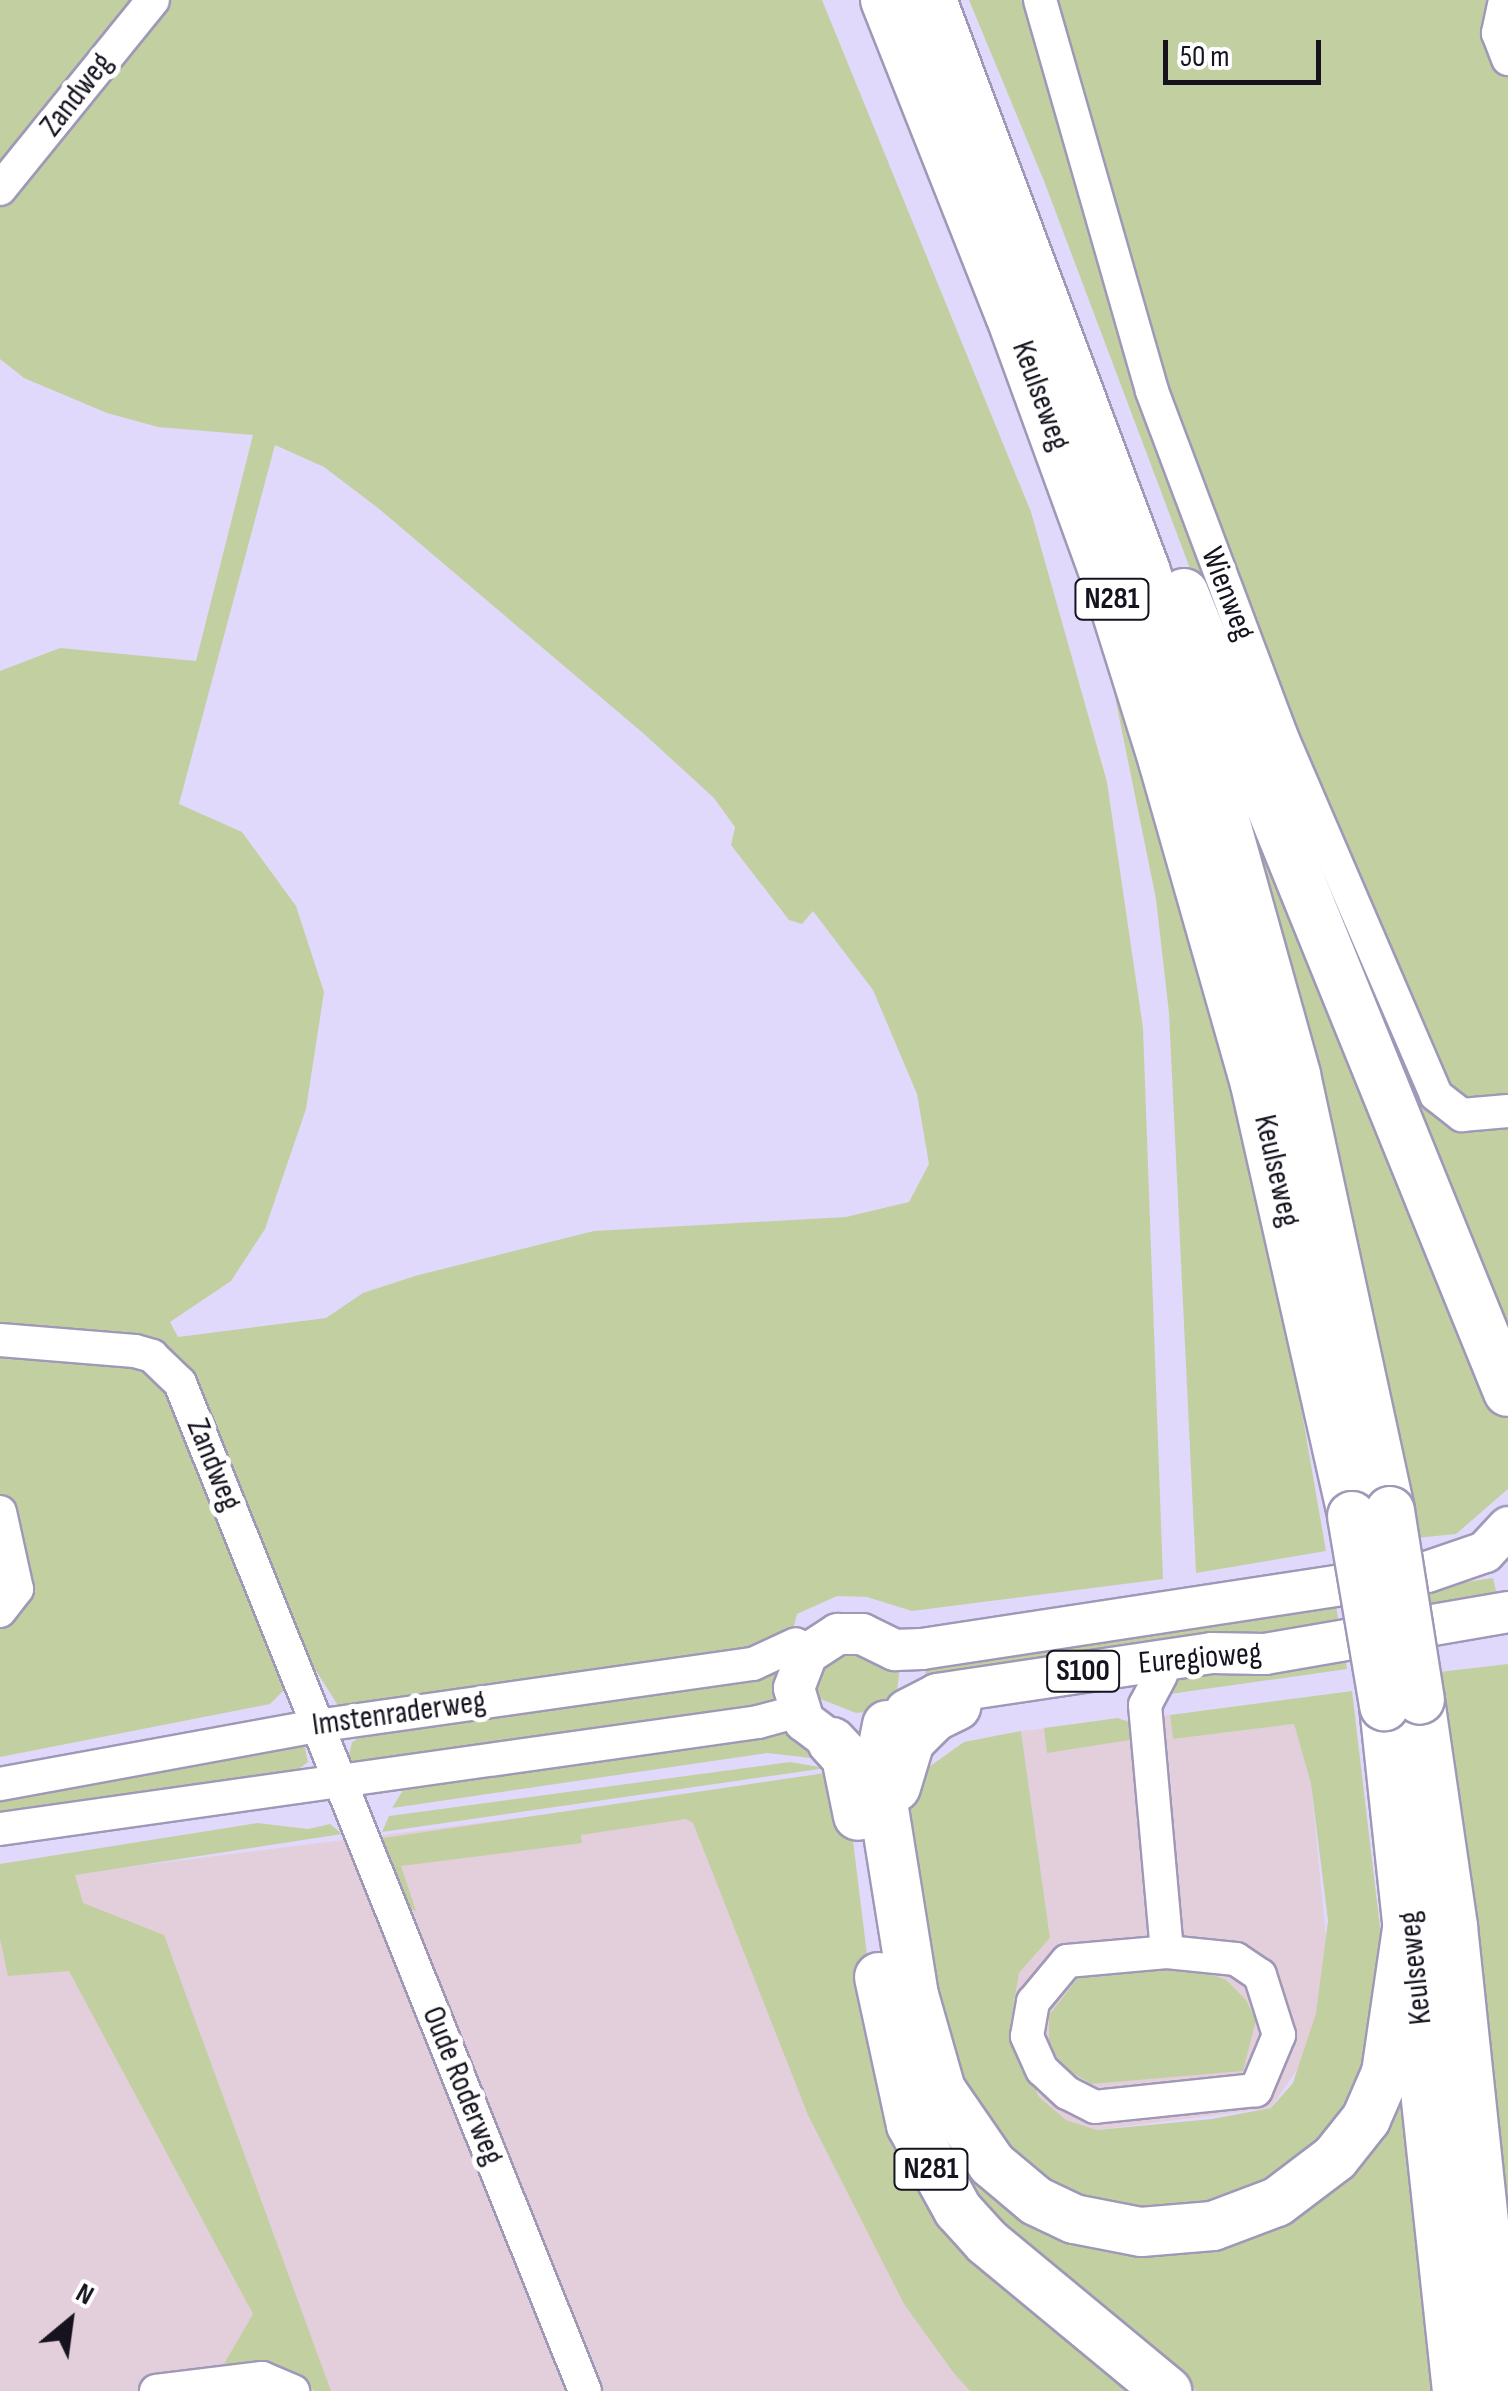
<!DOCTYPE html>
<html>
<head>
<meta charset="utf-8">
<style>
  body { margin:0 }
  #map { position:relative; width:1508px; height:2391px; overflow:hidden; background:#e1d9fb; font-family:"Sofia Sans Condensed",sans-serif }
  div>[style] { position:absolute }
  .industrial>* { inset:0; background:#e3cedc }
  .green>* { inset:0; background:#c2d0a1 }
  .roads { filter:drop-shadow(2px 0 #9f98b7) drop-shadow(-2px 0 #9f98b7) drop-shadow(0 2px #9f98b7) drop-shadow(0 -2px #9f98b7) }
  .minor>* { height:32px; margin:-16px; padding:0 16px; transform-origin:16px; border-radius:16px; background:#fff }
  .major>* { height:40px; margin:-20px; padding:0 20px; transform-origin:20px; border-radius:20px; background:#fff }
  .highway>* { height:48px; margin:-24px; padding:0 24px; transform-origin:24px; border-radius:24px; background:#fff }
  .bridges { filter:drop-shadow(2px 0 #9f98b7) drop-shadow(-2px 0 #9f98b7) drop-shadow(0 2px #9f98b7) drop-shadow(0 -2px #9f98b7) }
  .highway-bridge>* { height:48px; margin:-24px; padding:0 24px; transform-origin:24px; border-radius:24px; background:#fff }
  span { translate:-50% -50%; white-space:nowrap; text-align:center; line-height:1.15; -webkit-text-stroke:10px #fff; paint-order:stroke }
  .shield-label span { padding:2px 8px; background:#fff; border:2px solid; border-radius:8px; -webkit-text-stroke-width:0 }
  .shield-label { font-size:30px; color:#16131f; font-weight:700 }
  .street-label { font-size:32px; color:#16131f }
  .north { position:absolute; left:20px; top:2271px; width:100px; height:100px; -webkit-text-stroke:8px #fff; paint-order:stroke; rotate:29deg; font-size:28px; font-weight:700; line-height:40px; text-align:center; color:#16131f }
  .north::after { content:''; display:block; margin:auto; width:35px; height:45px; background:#16131f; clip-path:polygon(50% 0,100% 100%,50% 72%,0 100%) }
  .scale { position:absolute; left:1163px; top:40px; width:158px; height:45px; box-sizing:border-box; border:5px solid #16131f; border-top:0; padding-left:12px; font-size:30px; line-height:35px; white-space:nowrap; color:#16131f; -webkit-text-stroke:8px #fff; paint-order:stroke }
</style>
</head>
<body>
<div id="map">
  <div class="industrial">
    <i style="clip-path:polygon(1170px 1715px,1173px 1739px,1294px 1724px,1311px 1784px,1328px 1959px,1306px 2056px,1271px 2108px,1097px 2130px,1066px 2120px,1038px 2097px,1009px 2033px,1019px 1973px,1050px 1938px,1021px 1731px)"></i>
    <i style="clip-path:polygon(769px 1787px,1023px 2391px,0 2391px,0 1883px)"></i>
  </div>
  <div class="green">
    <i style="clip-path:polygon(evenodd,0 0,822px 0,1031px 512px,1107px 782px,1143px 1028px,1163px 1579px,912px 1611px,867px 1597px,837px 1596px,797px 1614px,792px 1633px,775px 1646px,339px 1707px,296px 1639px,188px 1372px,0 1335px,0 671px,60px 648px,196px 661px,253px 435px,158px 427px,107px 413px,24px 378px,0 359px,0 0,275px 445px,324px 467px,378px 508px,643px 733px,714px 798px,735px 827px,731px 845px,789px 920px,802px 924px,813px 911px,873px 990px,917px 1094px,929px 1164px,909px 1202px,846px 1217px,594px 1231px,415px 1276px,363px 1293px,326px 1318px,178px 1337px,170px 1322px,231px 1281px,265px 1229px,306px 1109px,324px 992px,296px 906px,242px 832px,179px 804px,275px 445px)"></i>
    <i style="clip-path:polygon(969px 0,1496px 0,1489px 42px,1508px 76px,1508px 1351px,1272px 786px,1044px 181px)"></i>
    <i style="clip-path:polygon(1176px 591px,1450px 1292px,1508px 1420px,1508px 1489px,1456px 1534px,1416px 1538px)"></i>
    <i style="clip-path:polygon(1114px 692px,1189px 920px,1274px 1252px,1326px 1551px,1196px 1573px,1169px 1013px,1156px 899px)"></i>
    <i style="clip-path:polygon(0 1346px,60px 1350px,162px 1373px,287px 1667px,283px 1691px,270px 1704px,0 1757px)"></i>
    <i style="clip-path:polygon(1493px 1578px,1499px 1604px,1430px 1617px,1425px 1588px)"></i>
    <i style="clip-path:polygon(1335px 1600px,1340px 1630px,926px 1683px,925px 1661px)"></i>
    <i style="clip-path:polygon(850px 1649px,900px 1666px,897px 1691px,877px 1711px,856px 1713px,813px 1696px,817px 1670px)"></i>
    <i style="clip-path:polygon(1345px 1655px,1347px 1669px,1163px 1695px,1172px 1683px,1199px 1674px)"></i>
    <i style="clip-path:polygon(786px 1662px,789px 1701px,356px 1767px,349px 1756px,352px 1742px,365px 1735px)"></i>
    <i style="clip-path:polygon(1508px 1664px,1508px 2297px,1439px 1672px)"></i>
    <i style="clip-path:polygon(1352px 1691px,1386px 1978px,1356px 2100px,1308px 2159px,1227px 2201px,1136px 2212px,1051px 2192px,969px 2106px,942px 2026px,904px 1813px,926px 1769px,964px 1742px,1021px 1731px,1050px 1938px,1019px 1973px,1009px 2033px,1039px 2097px,1066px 2120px,1097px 2130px,1212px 2119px,1271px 2108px,1293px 2083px,1316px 2013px,1328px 1921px,1311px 1784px,1294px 1724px,1173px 1739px,1170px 1715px)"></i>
    <i style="clip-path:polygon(1118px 1718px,1133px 1724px,1136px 1739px,1047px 1753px,1044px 1728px)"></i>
    <i style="clip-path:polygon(779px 1733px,801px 1735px,820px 1759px,767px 1753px,392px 1808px,405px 1787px)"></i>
    <i style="clip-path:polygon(304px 1743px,308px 1762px,292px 1774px,0 1816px,0 1791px)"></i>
    <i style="clip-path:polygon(790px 1762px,826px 1768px,382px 1832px,389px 1816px)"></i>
    <i style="clip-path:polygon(832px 1772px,849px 1808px,875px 2020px,915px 2160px,1150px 2391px,970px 2391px,953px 2372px,904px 2304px,808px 2115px,693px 1823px,686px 1819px,581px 1835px,582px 1843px,401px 1866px,416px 1911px,403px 1906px,377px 1839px)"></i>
    <i style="clip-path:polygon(257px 1823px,308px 1829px,330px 1824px,342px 1834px,75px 1875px,83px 1903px,164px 1935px,331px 2391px,314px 2391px,303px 2377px,274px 2364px,224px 2364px,253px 2314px,69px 1971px,8px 1976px,0 1939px,0 1864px)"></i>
    <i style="clip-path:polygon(1190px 1966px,1226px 1980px,1246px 2000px,1256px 2020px,1243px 2071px,1091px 2084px,1065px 2068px,1049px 2045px,1049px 2015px,1078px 1978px)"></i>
    <i style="clip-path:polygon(910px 2025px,1010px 2198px,1250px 2225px,1399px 2053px,1435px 2391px,1196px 2391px,953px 2182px)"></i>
  </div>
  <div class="roads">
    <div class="minor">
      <i style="left:1040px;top:0;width:407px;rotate:74deg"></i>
      <i style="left:1152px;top:391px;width:370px;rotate:69.4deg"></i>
      <i style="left:1282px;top:737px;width:390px;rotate:66.7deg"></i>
      <i style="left:1436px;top:1095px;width:33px;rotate:38deg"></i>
      <i style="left:1462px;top:1115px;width:46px;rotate:-5deg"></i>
      <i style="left:1505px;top:0;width:34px;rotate:102deg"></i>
      <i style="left:1498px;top:33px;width:28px;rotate:69deg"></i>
      <i style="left:0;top:189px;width:243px;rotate:-51deg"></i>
      <i style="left:0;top:1340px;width:135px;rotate:4.7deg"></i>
      <i style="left:135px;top:1351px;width:18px;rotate:16deg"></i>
      <i style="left:152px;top:1356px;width:39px;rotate:44deg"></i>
      <i style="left:180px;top:1383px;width:1086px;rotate:68.11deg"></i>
      <i style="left:0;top:1512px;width:79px;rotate:77.6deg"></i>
      <i style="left:17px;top:1589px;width:28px;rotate:128deg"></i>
      <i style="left:1161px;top:1675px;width:34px;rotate:118deg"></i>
      <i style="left:1145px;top:1705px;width:248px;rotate:84.9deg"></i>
      <i style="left:0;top:1784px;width:321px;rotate:-10.4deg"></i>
      <i style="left:316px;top:1726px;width:441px;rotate:-8.1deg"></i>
      <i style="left:753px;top:1664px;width:47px;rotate:-24.9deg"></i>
      <i style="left:0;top:1829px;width:766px;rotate:-8.03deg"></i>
      <i style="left:758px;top:1722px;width:42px;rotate:-15deg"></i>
      <i style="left:1167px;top:1952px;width:69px;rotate:5.8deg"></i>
      <i style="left:1236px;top:1959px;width:29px;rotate:34deg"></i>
      <i style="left:1260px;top:1975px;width:63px;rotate:72.4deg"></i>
      <i style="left:1279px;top:2035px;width:60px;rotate:112.7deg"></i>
      <i style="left:1256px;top:2090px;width:162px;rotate:174deg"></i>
      <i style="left:1095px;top:2107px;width:31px;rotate:-153deg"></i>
      <i style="left:1067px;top:2093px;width:34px;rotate:-137deg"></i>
      <i style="left:1042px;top:2070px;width:37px;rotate:-114deg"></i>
      <i style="left:1027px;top:2036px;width:35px;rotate:-80deg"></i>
      <i style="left:1033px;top:2002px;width:53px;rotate:-50.3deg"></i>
      <i style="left:1067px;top:1961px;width:100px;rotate:-5.1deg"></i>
      <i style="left:156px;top:2391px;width:107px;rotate:-7deg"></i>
      <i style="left:262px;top:2378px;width:34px;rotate:23deg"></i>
    </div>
    <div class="major">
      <i style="left:906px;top:1710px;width:35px;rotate:-27deg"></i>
      <i style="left:937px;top:1694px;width:278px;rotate:-8.5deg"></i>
      <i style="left:1212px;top:1653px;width:53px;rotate:1.1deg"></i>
      <i style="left:1265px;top:1654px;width:247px;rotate:-9.8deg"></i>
      <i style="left:832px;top:1742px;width:35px;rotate:-143deg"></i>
      <i style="left:804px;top:1721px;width:34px;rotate:-107deg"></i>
      <i style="left:794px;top:1688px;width:36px;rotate:-69deg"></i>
      <i style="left:807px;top:1654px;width:37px;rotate:-33deg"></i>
      <i style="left:838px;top:1634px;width:24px"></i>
      <i style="left:862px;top:1634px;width:37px;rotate:26deg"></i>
      <i style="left:895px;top:1650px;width:27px;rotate:-2deg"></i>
      <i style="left:922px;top:1649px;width:511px;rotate:-8.67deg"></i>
      <i style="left:1427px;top:1572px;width:61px;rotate:-19deg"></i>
      <i style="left:1485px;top:1552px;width:34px;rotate:-47deg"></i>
    </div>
    <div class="highway">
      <i style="left:885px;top:0;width:339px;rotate:68.4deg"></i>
      <i style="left:1010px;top:315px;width:284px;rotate:70deg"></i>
      <i style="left:1107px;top:582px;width:188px;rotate:72.6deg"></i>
      <i style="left:1163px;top:761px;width:336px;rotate:74.1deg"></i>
      <i style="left:1255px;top:1084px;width:443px;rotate:77.3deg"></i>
      <i style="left:932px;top:0;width:608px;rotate:69.48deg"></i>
      <i style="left:1145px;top:569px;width:193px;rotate:71.6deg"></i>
      <i style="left:1206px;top:752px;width:335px;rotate:74.4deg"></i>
      <i style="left:1296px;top:1075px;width:446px;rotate:77.8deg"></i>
      <i style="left:1184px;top:593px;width:862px;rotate:67.93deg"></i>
      <i style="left:1420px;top:1700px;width:229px;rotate:81.7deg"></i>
      <i style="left:1453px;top:1927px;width:467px;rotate:84deg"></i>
      <i style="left:1384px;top:1706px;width:689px;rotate:83.92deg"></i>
      <i style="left:887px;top:1725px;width:47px;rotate:101.1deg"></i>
      <i style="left:878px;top:1771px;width:227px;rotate:80.9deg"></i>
      <i style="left:914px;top:1995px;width:99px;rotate:74.1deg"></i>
      <i style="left:941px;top:2090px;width:90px;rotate:55.4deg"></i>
      <i style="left:992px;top:2164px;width:57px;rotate:40.1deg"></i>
      <i style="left:1036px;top:2201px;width:42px;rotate:25.3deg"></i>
      <i style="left:1074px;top:2219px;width:68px;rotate:11deg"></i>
      <i style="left:1141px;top:2232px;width:72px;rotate:-4.8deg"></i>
      <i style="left:1213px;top:2226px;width:68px;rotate:-20.6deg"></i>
      <i style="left:1277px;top:2202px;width:73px;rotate:-37.2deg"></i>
      <i style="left:1335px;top:2158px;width:50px;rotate:-51.5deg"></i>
      <i style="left:1366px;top:2119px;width:50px;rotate:-66.5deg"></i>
      <i style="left:1386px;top:2073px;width:166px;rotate:-81.7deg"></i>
      <i style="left:832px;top:1742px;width:21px;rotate:47deg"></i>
      <i style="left:846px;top:1757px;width:60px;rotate:78.5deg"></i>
      <i style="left:896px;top:1787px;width:48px;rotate:-73.1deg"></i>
      <i style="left:910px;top:1741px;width:34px;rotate:-45deg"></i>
      <i style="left:934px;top:1717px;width:25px;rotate:-26deg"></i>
      <i style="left:879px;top:1977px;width:151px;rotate:77.8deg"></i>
      <i style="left:911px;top:2125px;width:97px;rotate:61.1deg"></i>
      <i style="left:958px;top:2210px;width:43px;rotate:47.8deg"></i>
      <i style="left:987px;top:2242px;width:234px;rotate:39.6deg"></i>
    </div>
  </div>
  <div class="bridges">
    <div class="highway-bridge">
      <i style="left:1390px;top:1511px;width:191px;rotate:81deg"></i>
      <i style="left:1352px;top:1516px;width:193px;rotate:80.4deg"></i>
    </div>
  </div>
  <div class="shield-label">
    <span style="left:1112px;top:599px">N281</span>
    <span style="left:1083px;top:1671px">S100</span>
    <span style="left:931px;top:2169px">N281</span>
  </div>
  <div class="street-label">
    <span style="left:77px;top:95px;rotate:-52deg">Zandweg</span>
    <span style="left:1040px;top:396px;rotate:70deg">Keulseweg</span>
    <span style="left:1227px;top:594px;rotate:69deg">Wienweg</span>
    <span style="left:1276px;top:1171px;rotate:77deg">Keulseweg</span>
    <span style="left:213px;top:1465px;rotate:68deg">Zandweg</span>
    <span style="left:1200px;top:1659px;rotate:-5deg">Euregioweg</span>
    <span style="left:399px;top:1714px;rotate:-8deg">Imstenraderweg</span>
    <span style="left:1416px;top:1968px;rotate:-96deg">Keulseweg</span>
    <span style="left:462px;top:2086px;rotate:68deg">Oude Roderweg</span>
  </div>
  <div class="north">N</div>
  <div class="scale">50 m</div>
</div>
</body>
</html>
